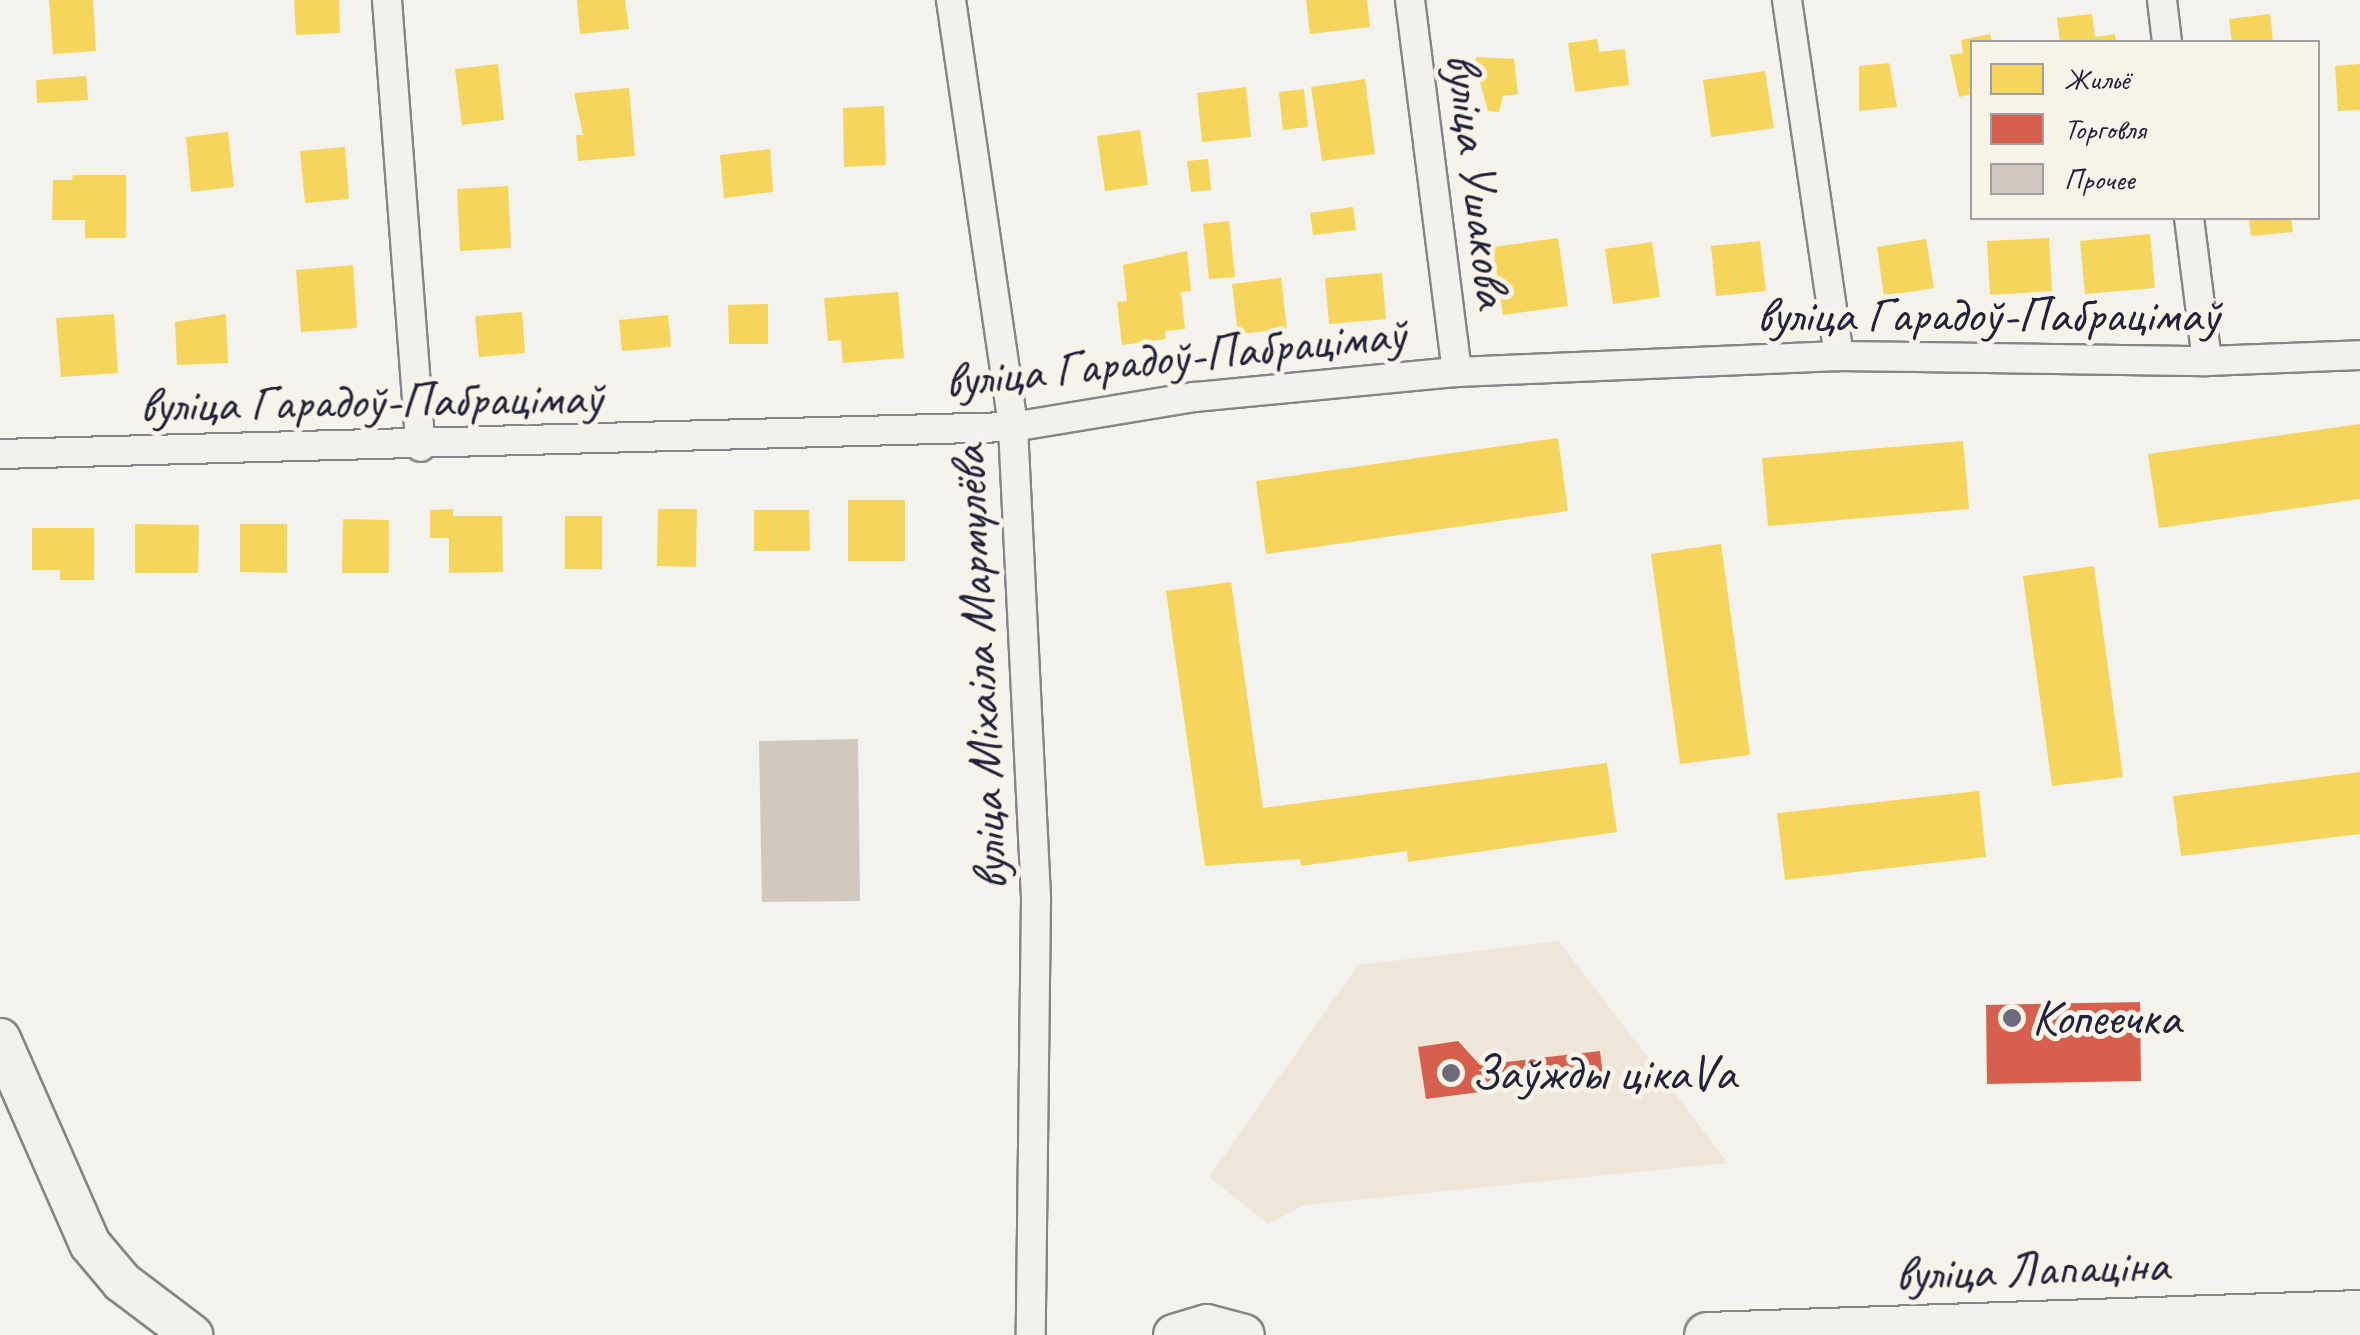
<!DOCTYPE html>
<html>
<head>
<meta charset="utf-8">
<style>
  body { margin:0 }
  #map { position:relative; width:2360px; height:1335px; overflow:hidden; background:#f4f2ec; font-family:Caveat,sans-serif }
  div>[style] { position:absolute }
  .built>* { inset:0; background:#eee7d9 }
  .homes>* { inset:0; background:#f6d55c }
  .shops>* { inset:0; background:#d6604d }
  .building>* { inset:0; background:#d1c9be }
  .roads { filter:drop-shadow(2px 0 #858486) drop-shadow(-2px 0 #858486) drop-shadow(0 2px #858486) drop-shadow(0 -2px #858486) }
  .minor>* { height:28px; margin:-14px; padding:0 14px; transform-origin:14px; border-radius:14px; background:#f2f1ed }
  .secondary>* { height:40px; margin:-20px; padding:0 20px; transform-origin:20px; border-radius:20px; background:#f2f1ed }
  .primary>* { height:45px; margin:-22.5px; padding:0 22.5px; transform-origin:22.5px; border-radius:22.5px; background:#f2f1ed }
  .dots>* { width:28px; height:28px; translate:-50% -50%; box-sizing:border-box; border:5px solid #f7f3e8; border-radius:50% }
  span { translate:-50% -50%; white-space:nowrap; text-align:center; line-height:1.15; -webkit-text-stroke:10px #f7f3e8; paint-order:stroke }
  .street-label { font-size:50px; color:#22223b }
  .poi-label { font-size:50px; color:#22223b }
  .left { translate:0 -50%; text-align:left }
  .legend { position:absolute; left:1970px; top:40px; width:350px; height:180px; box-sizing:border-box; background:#f7f3e8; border:2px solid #a29fa3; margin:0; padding:12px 18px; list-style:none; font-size:30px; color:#22223b }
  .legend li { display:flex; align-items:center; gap:20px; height:50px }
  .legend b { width:50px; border:2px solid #a29fa3 }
</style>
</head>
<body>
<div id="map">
  <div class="built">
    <i style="clip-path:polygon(1559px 941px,1728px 1163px,1305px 1205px,1268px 1224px,1209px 1177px,1358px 965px)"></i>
  </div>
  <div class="homes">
    <i style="clip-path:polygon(49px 0,93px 0,96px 51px,53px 54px)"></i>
    <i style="clip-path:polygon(294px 0,339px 0,340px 33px,296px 35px)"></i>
    <i style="clip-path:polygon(577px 0,625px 0,629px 29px,580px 34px)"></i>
    <i style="clip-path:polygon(1306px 0,1367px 0,1370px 27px,1310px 34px)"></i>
    <i style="clip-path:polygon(2092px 14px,2095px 37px,2115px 34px,2116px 42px,2060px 42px,2057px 18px)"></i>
    <i style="clip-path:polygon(2270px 14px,2273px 42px,2232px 42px,2229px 19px)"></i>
    <i style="clip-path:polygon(1990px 34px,1992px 42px,1972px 42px,1972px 94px,1959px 97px,1950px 55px,1963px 53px,1961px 40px)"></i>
    <i style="clip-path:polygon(1597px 39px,1599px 52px,1625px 49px,1629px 85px,1575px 92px,1568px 43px)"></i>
    <i style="clip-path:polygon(1477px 57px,1514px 59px,1518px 94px,1503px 96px,1499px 112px,1488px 111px,1479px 79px,1469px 71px)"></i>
    <i style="clip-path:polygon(1889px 63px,1897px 107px,1859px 111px,1859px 66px)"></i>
    <i style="clip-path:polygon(498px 64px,504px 120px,462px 125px,455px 69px)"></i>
    <i style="clip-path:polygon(2360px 64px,2360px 110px,2338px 111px,2335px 66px)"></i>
    <i style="clip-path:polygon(1765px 71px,1774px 128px,1711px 137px,1703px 80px)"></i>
    <i style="clip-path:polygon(86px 76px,88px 100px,37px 103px,36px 80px)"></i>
    <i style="clip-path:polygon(1365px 79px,1375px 154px,1322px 161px,1311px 87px)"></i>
    <i style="clip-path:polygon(1246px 87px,1251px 137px,1202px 142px,1197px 93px)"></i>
    <i style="clip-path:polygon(629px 88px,635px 156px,578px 161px,576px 135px,583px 135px,574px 93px)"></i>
    <i style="clip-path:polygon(1304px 89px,1308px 127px,1283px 130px,1279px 92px)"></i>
    <i style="clip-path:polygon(884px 106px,886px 165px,844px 167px,843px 108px)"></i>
    <i style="clip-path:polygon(1140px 130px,1148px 185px,1105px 191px,1097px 136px)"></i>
    <i style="clip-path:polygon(228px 132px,234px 187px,191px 192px,186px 137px)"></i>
    <i style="clip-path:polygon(345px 147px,349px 199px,305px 203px,300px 151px)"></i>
    <i style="clip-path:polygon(770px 149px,773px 192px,724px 198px,720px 155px)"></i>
    <i style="clip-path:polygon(1208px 159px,1211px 190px,1191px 192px,1187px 161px)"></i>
    <i style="clip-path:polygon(73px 175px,126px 175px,126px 238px,85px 238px,85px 220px,52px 220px,53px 180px,72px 180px)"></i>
    <i style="clip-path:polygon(508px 186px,511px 248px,460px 251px,457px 189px)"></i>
    <i style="clip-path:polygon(1353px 207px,1356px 230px,1313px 235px,1310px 213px)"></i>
    <i style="clip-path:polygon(2249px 218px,2291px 218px,2293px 232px,2251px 236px)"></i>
    <i style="clip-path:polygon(1229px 221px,1235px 277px,1209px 279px,1203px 224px)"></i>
    <i style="clip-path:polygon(2150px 234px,2155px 288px,2085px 294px,2080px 241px)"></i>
    <i style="clip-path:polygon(1558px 238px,1568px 306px,1503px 315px,1493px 247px)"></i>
    <i style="clip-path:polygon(2049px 238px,2052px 291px,1990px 295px,1987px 241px)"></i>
    <i style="clip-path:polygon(1926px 239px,1934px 288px,1884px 296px,1877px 247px)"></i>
    <i style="clip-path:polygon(1760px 241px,1766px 291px,1716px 296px,1711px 246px)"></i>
    <i style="clip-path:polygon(1652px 242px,1660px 297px,1613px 304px,1605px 249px)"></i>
    <i style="clip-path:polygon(1187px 251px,1191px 291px,1181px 292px,1185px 329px,1165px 331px,1166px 339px,1122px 345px,1117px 302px,1127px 301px,1123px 265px)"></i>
    <i style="clip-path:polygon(353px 265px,357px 328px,301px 332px,296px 270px)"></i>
    <i style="clip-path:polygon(1382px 273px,1386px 319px,1329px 324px,1325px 278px)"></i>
    <i style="clip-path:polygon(1281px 278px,1287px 329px,1238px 334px,1232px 284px)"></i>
    <i style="clip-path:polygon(898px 292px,904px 358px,843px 363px,841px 340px,828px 341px,824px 298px)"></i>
    <i style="clip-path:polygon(768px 304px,768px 344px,729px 344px,728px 305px)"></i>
    <i style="clip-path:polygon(522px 312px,525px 353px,479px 357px,475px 316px)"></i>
    <i style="clip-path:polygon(114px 314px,118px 373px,61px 377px,56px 318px)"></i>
    <i style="clip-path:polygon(226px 314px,228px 363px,177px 365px,175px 322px)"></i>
    <i style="clip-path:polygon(668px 315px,671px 347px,622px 351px,619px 320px)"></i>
    <i style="clip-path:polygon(2360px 424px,2360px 499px,2159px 528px,2148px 454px)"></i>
    <i style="clip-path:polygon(1558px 438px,1568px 511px,1266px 554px,1256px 481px)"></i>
    <i style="clip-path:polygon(1963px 441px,1969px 509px,1768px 526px,1762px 458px)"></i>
    <i style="clip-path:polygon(848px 500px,905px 500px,905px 561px,848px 561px)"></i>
    <i style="clip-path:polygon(453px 509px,453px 516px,502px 516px,503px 572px,449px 573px,449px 538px,430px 538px,430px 510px)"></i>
    <i style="clip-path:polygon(658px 509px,697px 509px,696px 567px,657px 566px)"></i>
    <i style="clip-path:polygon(754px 510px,809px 510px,810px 551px,754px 551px)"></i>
    <i style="clip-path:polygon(565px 516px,602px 516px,602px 569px,565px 569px)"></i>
    <i style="clip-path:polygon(343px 519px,389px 520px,389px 573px,342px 573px)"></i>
    <i style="clip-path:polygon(135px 524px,199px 525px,198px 573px,135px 573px)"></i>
    <i style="clip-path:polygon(240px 524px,287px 524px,287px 573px,240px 572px)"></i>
    <i style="clip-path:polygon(32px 528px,94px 528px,94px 580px,60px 580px,60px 570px,32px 570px)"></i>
    <i style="clip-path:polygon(1721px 544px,1750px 755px,1680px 764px,1651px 554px)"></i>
    <i style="clip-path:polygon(2094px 566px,2123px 777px,2052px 786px,2023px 576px)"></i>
    <i style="clip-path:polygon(1231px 582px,1263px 808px,1607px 763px,1617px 832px,1408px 862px,1407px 851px,1301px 866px,1300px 859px,1205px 866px,1166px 591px)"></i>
    <i style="clip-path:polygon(2360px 772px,2360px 834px,2181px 856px,2173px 796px)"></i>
    <i style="clip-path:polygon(1979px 791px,1986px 857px,1785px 880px,1777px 813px)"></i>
  </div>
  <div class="shops">
    <i style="clip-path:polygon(2140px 1002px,2141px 1081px,1987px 1084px,1986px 1005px)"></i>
    <i style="clip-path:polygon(1458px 1041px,1480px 1065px,1600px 1051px,1603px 1076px,1426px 1099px,1418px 1047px)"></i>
  </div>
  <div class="building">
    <i style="clip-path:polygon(858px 739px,860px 901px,762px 902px,759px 741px)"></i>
  </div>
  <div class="roads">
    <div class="minor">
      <i style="left:387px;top:0;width:448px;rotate:85.7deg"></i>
      <i style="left:951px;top:0;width:431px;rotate:81.7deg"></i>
      <i style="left:1013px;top:427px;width:474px;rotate:87.2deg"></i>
      <i style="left:1036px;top:900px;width:435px;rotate:90.7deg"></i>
      <i style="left:1410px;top:0;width:375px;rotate:82.8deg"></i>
      <i style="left:1787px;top:0;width:360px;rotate:81.7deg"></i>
      <i style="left:2162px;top:0;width:42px;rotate:83.2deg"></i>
      <i style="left:2189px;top:218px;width:144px;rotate:82.8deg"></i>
      <i style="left:0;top:454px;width:1013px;rotate:-1.53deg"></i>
      <i style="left:1013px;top:427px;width:184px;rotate:-9.4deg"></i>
      <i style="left:1195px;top:397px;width:263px;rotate:-5.5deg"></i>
      <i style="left:1457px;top:372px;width:382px;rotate:-2.4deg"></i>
      <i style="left:1839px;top:356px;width:368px;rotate:0.8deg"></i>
      <i style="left:2207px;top:361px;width:153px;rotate:-2.2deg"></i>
    </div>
    <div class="secondary">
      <i style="left:0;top:1039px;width:224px;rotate:66.3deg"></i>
      <i style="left:90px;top:1244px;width:50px;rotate:49.9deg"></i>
      <i style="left:122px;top:1282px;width:88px;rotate:37.1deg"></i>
      <i style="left:1174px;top:1335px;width:34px;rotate:-17deg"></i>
      <i style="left:1207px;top:1325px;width:38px;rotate:15deg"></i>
    </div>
    <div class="primary">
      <i style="left:1707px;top:1335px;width:653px;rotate:-1.93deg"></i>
    </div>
  </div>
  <div class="dots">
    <i style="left:2012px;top:1018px;background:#6c6b79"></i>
    <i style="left:1451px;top:1073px;background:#6c6b79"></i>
  </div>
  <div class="street-label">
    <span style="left:1478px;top:180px;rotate:83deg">вуліца Ушакова</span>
    <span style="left:1988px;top:315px">вуліца Гарадоў-Пабрацімаў</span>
    <span style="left:1175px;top:357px;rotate:-6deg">вуліца Гарадоў-Пабрацімаў</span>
    <span style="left:371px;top:401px;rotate:-1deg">вуліца Гарадоў-Пабрацімаў</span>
    <span style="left:979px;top:668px;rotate:-93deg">вуліца Міхаіла Мармулёва</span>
    <span style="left:2032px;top:1269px;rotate:-2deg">вуліца Лапаціна</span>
  </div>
  <div class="poi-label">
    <span class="left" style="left:2032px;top:1018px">Копеечка</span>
    <span class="left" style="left:1471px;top:1073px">Заўжды цікаVа</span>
  </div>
  <ul class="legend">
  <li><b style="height:28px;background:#f6d55c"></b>Жильё</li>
  <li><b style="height:28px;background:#d6604d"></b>Торговля</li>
  <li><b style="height:28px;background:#d1c9be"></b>Прочее</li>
  </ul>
</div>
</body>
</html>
